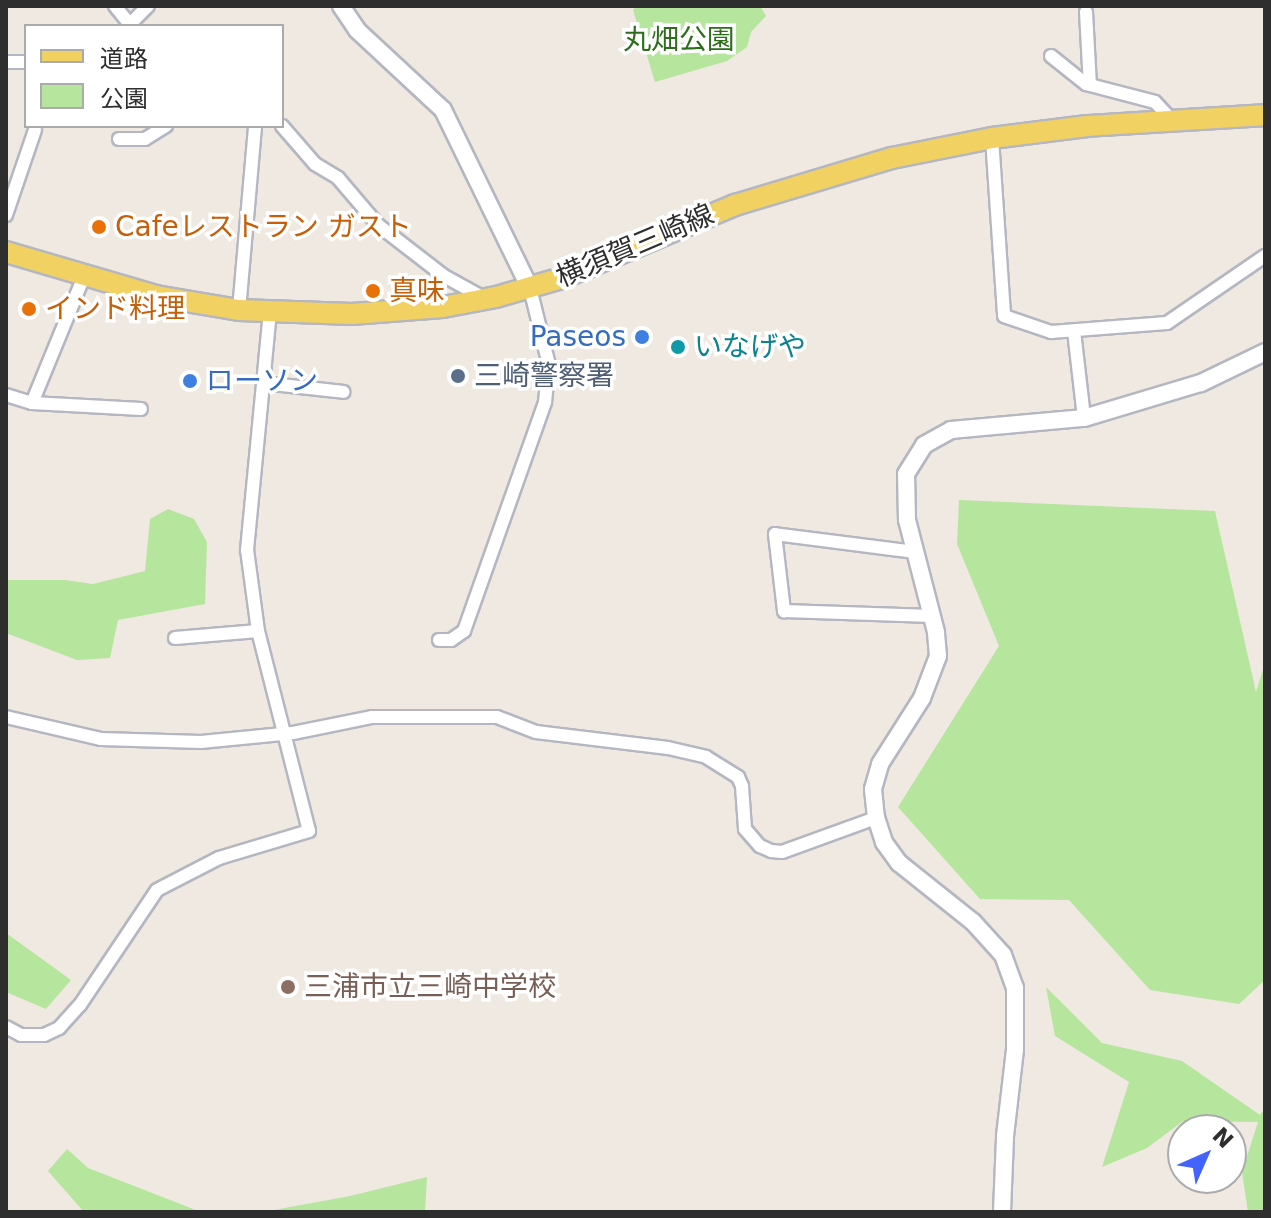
<!DOCTYPE html>
<html>
<head>
<meta charset="utf-8">
<style>
  body { margin:0 }
  #map { position:relative; width:1271px; height:1218px; overflow:hidden; background:#efe9e1; font-family:"DejaVu Sans","Noto Sans JP",sans-serif }
  div>[style] { position:absolute }
  .green>* { inset:0; background:#b6e59e }
  .roads { filter:drop-shadow(2px 0 #b4b7c1) drop-shadow(-2px 0 #b4b7c1) drop-shadow(0 2px #b4b7c1) drop-shadow(0 -2px #b4b7c1) }
  .minor>* { height:12px; margin:-6px; padding:0 6px; transform-origin:6px; border-radius:6px; background:#fff }
  .tertiary>* { height:16px; margin:-8px; padding:0 8px; transform-origin:8px; border-radius:8px; background:#fff }
  .primary>* { height:20px; margin:-10px; padding:0 10px; transform-origin:10px; border-radius:10px; background:#f2d163 }
  .dots>* { width:22px; height:22px; translate:-50% -50%; box-sizing:border-box; border:4px solid #fff; border-radius:50% }
  span { translate:-50% -50%; white-space:nowrap; text-align:center; line-height:1.15; -webkit-text-stroke:7px #fff; paint-order:stroke }
  .park-label { font-size:28px; color:#2c6e1b }
  .food-label { font-size:28px; color:#c56008 }
  .left { translate:0 -50%; text-align:left }
  .street-label { font-size:28px; color:#2e2e2e }
  .shop-label { font-size:28px; color:#366cbe }
  .right { translate:-100% -50%; text-align:right }
  .culture-label { font-size:28px; color:#0d838f }
  .service-label { font-size:28px; color:#4e5e75 }
  .education-label { font-size:28px; color:#785e54 }
  .frame { position:absolute; inset:0; border:8px solid #2e2e2e; pointer-events:none }
  .legend { position:absolute; left:24px; top:24px; width:260px; height:104px; box-sizing:border-box; background:#fff; border:2px solid #ababab; margin:0; padding:10px 14px; list-style:none; font-size:24px; color:#2e2e2e }
  .legend li { display:flex; align-items:center; gap:16px; height:40px }
  .legend b { width:40px; border:2px solid #ababab }
  .north { position:absolute; left:1167px; top:1114px; width:80px; height:80px; box-sizing:border-box; background:#fff; border:2px solid #ababab; border-radius:50%; rotate:45deg; font-size:22px; font-weight:700; line-height:32px; text-align:center; color:#2e2e2e }
  .north::after { content:''; display:block; margin:auto; width:28px; height:36px; background:#4264fb; clip-path:polygon(50% 0,100% 100%,50% 72%,0 100%) }
</style>
</head>
<body>
<div id="map">
  <div class="green">
    <i style="clip-path:polygon(636px 6px,760px 6px,766px 16px,751px 32px,747px 47px,727px 61px,655px 82px,633px 10px)"></i>
    <i style="clip-path:polygon(959px 500px,1215px 511px,1256px 692px,1265px 663px,1265px 980px,1239px 1004px,1150px 990px,1069px 900px,980px 899px,898px 807px,999px 646px,957px 544px)"></i>
    <i style="clip-path:polygon(168px 509px,194px 519px,207px 542px,205px 604px,118px 620px,110px 658px,77px 660px,6px 633px,6px 580px,65px 580px,93px 584px,145px 571px,150px 519px)"></i>
    <i style="clip-path:polygon(6px 933px,71px 980px,46px 1009px,6px 992px)"></i>
    <i style="clip-path:polygon(1046px 987px,1102px 1043px,1182px 1061px,1260px 1115px,1265px 1108px,1265px 1212px,1248px 1212px,1242px 1172px,1258px 1122px,1183px 1121px,1147px 1148px,1102px 1167px,1129px 1082px,1055px 1036px)"></i>
    <i style="clip-path:polygon(67px 1149px,88px 1168px,201px 1212px,84px 1212px,48px 1171px)"></i>
    <i style="clip-path:polygon(427px 1177px,425px 1212px,263px 1212px,350px 1196px)"></i>
  </div>
  <div class="roads">
    <div class="minor">
      <i style="left:115px;top:6px;width:26px;rotate:51deg"></i>
      <i style="left:1086px;top:12px;width:73px;rotate:86.9deg"></i>
      <i style="left:131px;top:23px;width:24px;rotate:-45deg"></i>
      <i style="left:1051px;top:56px;width:45px;rotate:38.7deg"></i>
      <i style="left:1086px;top:84px;width:71px;rotate:14.6deg"></i>
      <i style="left:1155px;top:102px;width:25px;rotate:47deg"></i>
      <i style="left:6px;top:62px;width:20px"></i>
      <i style="left:282px;top:126px;width:50px;rotate:49deg"></i>
      <i style="left:315px;top:164px;width:27px;rotate:31deg"></i>
      <i style="left:338px;top:178px;width:62px;rotate:49.6deg"></i>
      <i style="left:378px;top:225px;width:83px;rotate:37.7deg"></i>
      <i style="left:444px;top:276px;width:46px;rotate:28.8deg"></i>
      <i style="left:992px;top:138px;width:178px;rotate:86.1deg"></i>
      <i style="left:1004px;top:316px;width:50px;rotate:18.8deg"></i>
      <i style="left:1051px;top:332px;width:116px;rotate:-4.4deg"></i>
      <i style="left:1167px;top:323px;width:119px;rotate:-34.4deg"></i>
      <i style="left:119px;top:139px;width:26px"></i>
      <i style="left:145px;top:139px;width:25px;rotate:-32deg"></i>
      <i style="left:6px;top:215px;width:90px;rotate:-71.2deg"></i>
      <i style="left:239px;top:310px;width:185px;rotate:-85deg"></i>
      <i style="left:1074px;top:331px;width:88px;rotate:83.4deg"></i>
      <i style="left:263px;top:383px;width:81px;rotate:6.3deg"></i>
      <i style="left:6px;top:395px;width:27px;rotate:17deg"></i>
      <i style="left:32px;top:403px;width:109px;rotate:3.2deg"></i>
      <i style="left:32px;top:403px;width:137px;rotate:-67.7deg"></i>
      <i style="left:915px;top:552px;width:141px;rotate:-172.7deg"></i>
      <i style="left:775px;top:534px;width:78px;rotate:83.3deg"></i>
      <i style="left:784px;top:611px;width:148px;rotate:1.9deg"></i>
      <i style="left:175px;top:638px;width:83px;rotate:-4.8deg"></i>
      <i style="left:439px;top:640px;width:12px"></i>
      <i style="left:451px;top:640px;width:16px;rotate:-35deg"></i>
      <i style="left:464px;top:631px;width:243px;rotate:-70.5deg"></i>
      <i style="left:545px;top:402px;width:37px;rotate:-84deg"></i>
      <i style="left:549px;top:365px;width:79px;rotate:-103.9deg"></i>
      <i style="left:6px;top:717px;width:98px;rotate:13deg"></i>
      <i style="left:101px;top:739px;width:100px;rotate:1.7deg"></i>
      <i style="left:201px;top:742px;width:92px;rotate:-5.6deg"></i>
      <i style="left:293px;top:733px;width:81px;rotate:-11.4deg"></i>
      <i style="left:372px;top:717px;width:125px"></i>
      <i style="left:497px;top:717px;width:42px;rotate:21deg"></i>
      <i style="left:536px;top:732px;width:133px;rotate:6.9deg"></i>
      <i style="left:668px;top:748px;width:39px;rotate:13deg"></i>
      <i style="left:706px;top:757px;width:38px;rotate:32deg"></i>
      <i style="left:738px;top:777px;width:10px;rotate:66deg"></i>
      <i style="left:742px;top:786px;width:43px;rotate:86deg"></i>
      <i style="left:745px;top:829px;width:23px;rotate:49deg"></i>
      <i style="left:760px;top:846px;width:12px;rotate:24deg"></i>
      <i style="left:771px;top:851px;width:11px;rotate:5deg"></i>
      <i style="left:782px;top:852px;width:100px;rotate:-19.9deg"></i>
      <i style="left:6px;top:1027px;width:17px;rotate:28deg"></i>
      <i style="left:21px;top:1035px;width:23px"></i>
      <i style="left:44px;top:1035px;width:17px;rotate:-25deg"></i>
      <i style="left:59px;top:1028px;width:31px;rotate:-48deg"></i>
      <i style="left:80px;top:1005px;width:138px;rotate:-56.2deg"></i>
      <i style="left:157px;top:890px;width:70px;rotate:-27.3deg"></i>
      <i style="left:219px;top:858px;width:94px;rotate:-16.7deg"></i>
      <i style="left:309px;top:831px;width:206px;rotate:-104.3deg"></i>
      <i style="left:258px;top:631px;width:82px;rotate:-97.7deg"></i>
      <i style="left:247px;top:550px;width:238px;rotate:-84.5deg"></i>
    </div>
    <div class="tertiary">
      <i style="left:341px;top:6px;width:29px;rotate:56deg"></i>
      <i style="left:357px;top:30px;width:117px;rotate:42.9deg"></i>
      <i style="left:443px;top:110px;width:198px;rotate:64deg"></i>
      <i style="left:1002px;top:1212px;width:76px;rotate:-87.7deg"></i>
      <i style="left:1005px;top:1136px;width:88px;rotate:-83.4deg"></i>
      <i style="left:1015px;top:1049px;width:61px;rotate:-90deg"></i>
      <i style="left:1015px;top:988px;width:35px;rotate:-110deg"></i>
      <i style="left:1003px;top:955px;width:45px;rotate:-132.3deg"></i>
      <i style="left:973px;top:922px;width:95px;rotate:-141.4deg"></i>
      <i style="left:899px;top:863px;width:26px;rotate:-126deg"></i>
      <i style="left:884px;top:842px;width:25px;rotate:-108deg"></i>
      <i style="left:876px;top:818px;width:29px;rotate:-96deg"></i>
      <i style="left:873px;top:789px;width:26px;rotate:-74deg"></i>
      <i style="left:880px;top:764px;width:78px;rotate:-57.5deg"></i>
      <i style="left:922px;top:698px;width:45px;rotate:-69.1deg"></i>
      <i style="left:938px;top:656px;width:24px;rotate:-95deg"></i>
      <i style="left:936px;top:632px;width:116px;rotate:-104.5deg"></i>
      <i style="left:907px;top:520px;width:46px;rotate:-91.2deg"></i>
      <i style="left:906px;top:474px;width:34px;rotate:-58deg"></i>
      <i style="left:924px;top:445px;width:31px;rotate:-29deg"></i>
      <i style="left:951px;top:430px;width:134px;rotate:-5.2deg"></i>
      <i style="left:1084px;top:418px;width:122px;rotate:-16.7deg"></i>
      <i style="left:1201px;top:383px;width:71px;rotate:-25.8deg"></i>
    </div>
    <div class="primary">
      <i style="left:6px;top:252px;width:156px;rotate:16.3deg"></i>
      <i style="left:156px;top:296px;width:84px;rotate:9.6deg"></i>
      <i style="left:239px;top:310px;width:113px;rotate:2deg"></i>
      <i style="left:352px;top:314px;width:91px;rotate:-4.4deg"></i>
      <i style="left:443px;top:307px;width:54px;rotate:-10.7deg"></i>
      <i style="left:496px;top:297px;width:69px;rotate:-16.1deg"></i>
      <i style="left:562px;top:278px;width:188px;rotate:-22.9deg"></i>
      <i style="left:735px;top:205px;width:164px;rotate:-16.7deg"></i>
      <i style="left:892px;top:158px;width:102px;rotate:-11.3deg"></i>
      <i style="left:992px;top:138px;width:96px;rotate:-7.2deg"></i>
      <i style="left:1087px;top:126px;width:178px;rotate:-3.5deg"></i>
    </div>
  </div>
  <div class="dots">
    <i style="left:99px;top:227px;background:#e8710a"></i>
    <i style="left:373px;top:291px;background:#e8710a"></i>
    <i style="left:29px;top:309px;background:#e8710a"></i>
    <i style="left:642px;top:337px;background:#3f7fe0"></i>
    <i style="left:678px;top:347px;background:#0f9aa8"></i>
    <i style="left:458px;top:376px;background:#5c6f8a"></i>
    <i style="left:190px;top:381px;background:#3f7fe0"></i>
    <i style="left:288px;top:987px;background:#8d6e63"></i>
  </div>
  <div class="park-label">
    <span style="left:679px;top:40px">丸畑公園</span>
  </div>
  <div class="food-label">
    <span class="left" style="left:115px;top:227px">Cafeレストラン ガスト</span>
    <span class="left" style="left:389px;top:291px">真味</span>
    <span class="left" style="left:45px;top:309px">インド料理</span>
  </div>
  <div class="street-label">
    <span style="left:635px;top:246px;rotate:-23deg">横須賀三崎線</span>
  </div>
  <div class="shop-label">
    <span class="right" style="left:626px;top:337px">Paseos</span>
    <span class="left" style="left:206px;top:381px">ローソン</span>
  </div>
  <div class="culture-label">
    <span class="left" style="left:694px;top:347px">いなげや</span>
  </div>
  <div class="service-label">
    <span class="left" style="left:474px;top:376px">三崎警察署</span>
  </div>
  <div class="education-label">
    <span class="left" style="left:304px;top:987px">三浦市立三崎中学校</span>
  </div>
  <div class="frame"></div>
  <ul class="legend">
  <li><b style="height:10px;background:#f2d163"></b>道路</li>
  <li><b style="height:22px;background:#b6e59e"></b>公園</li>
  </ul>
  <div class="north">N</div>
</div>
</body>
</html>
